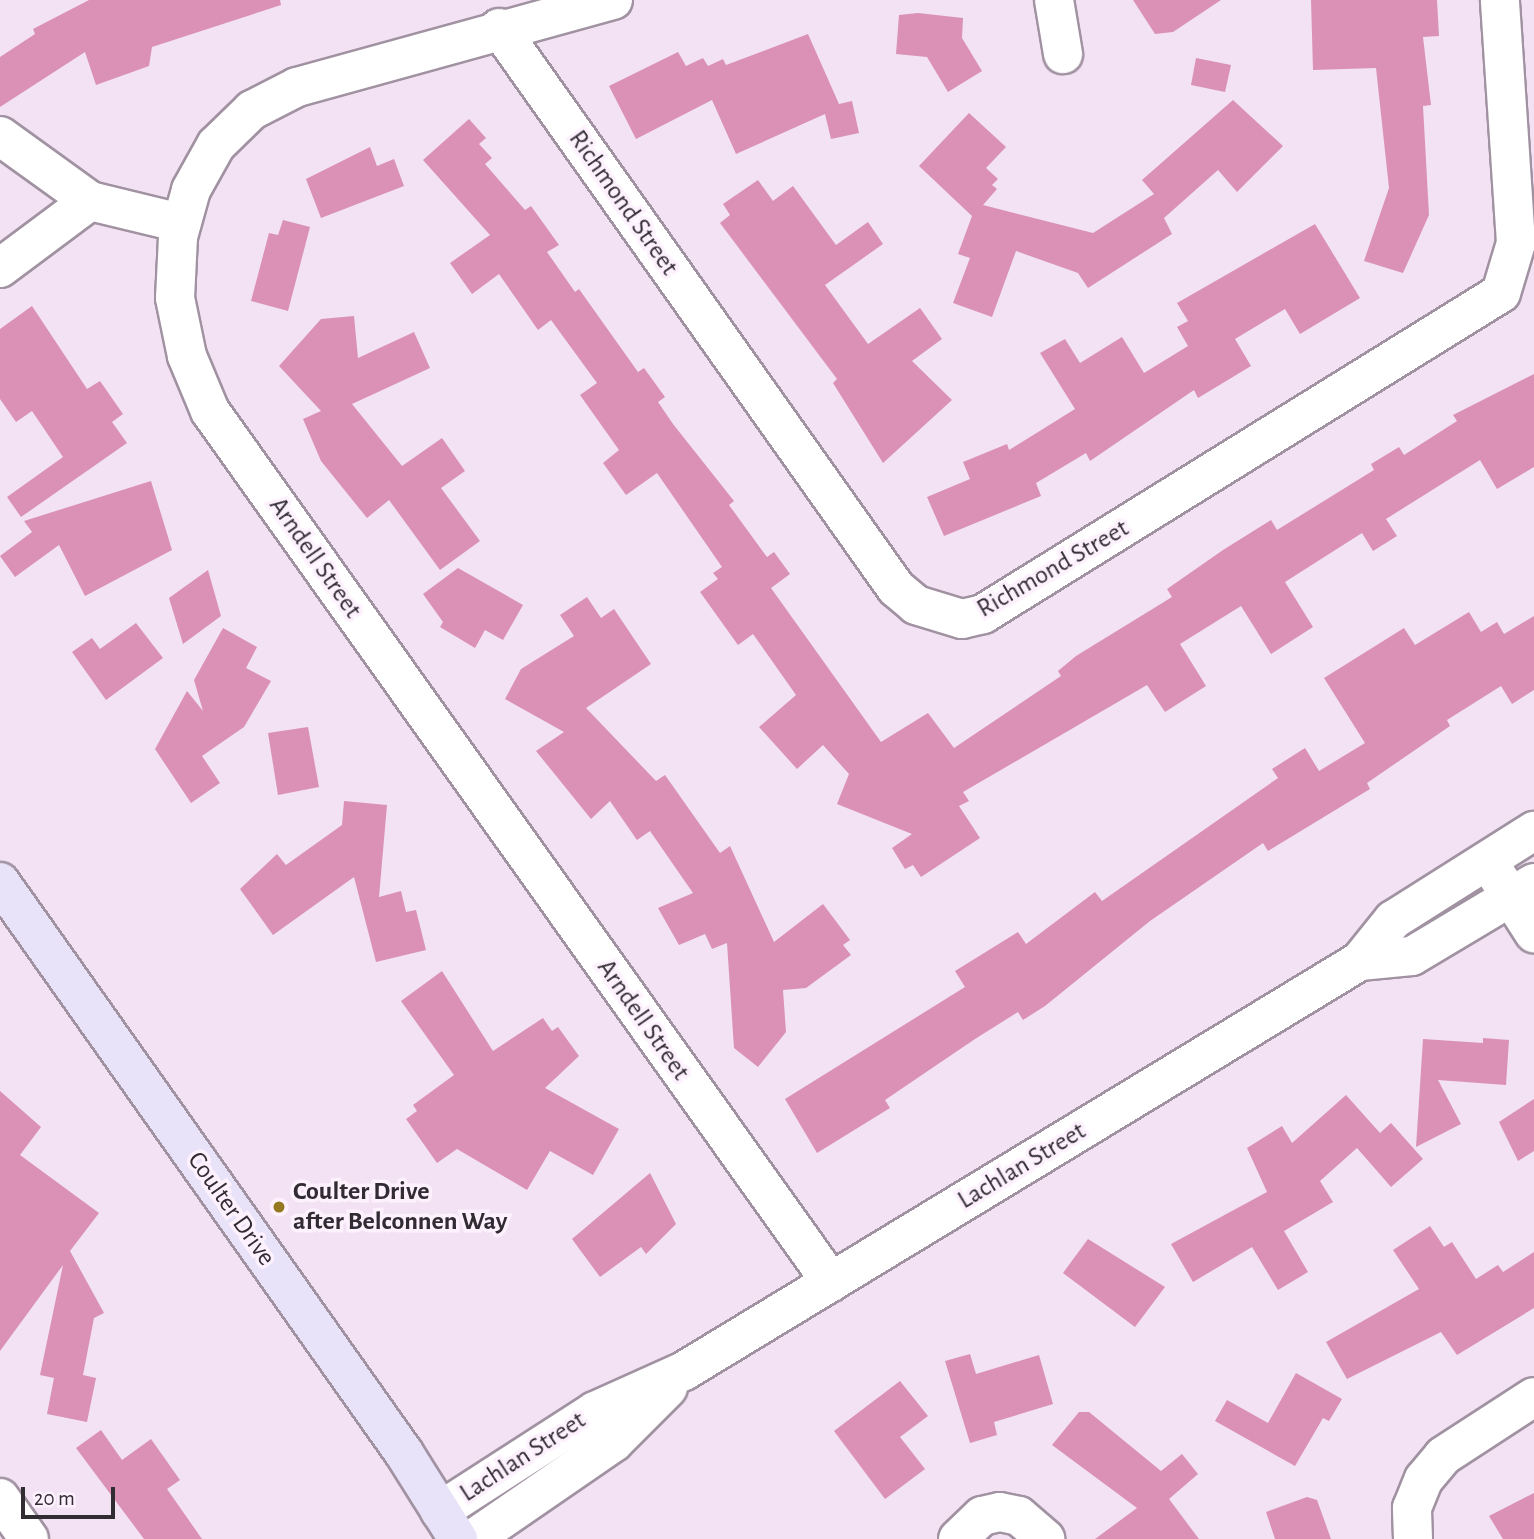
<!DOCTYPE html>
<html>
<head>
<meta charset="utf-8">
<style>
  body { margin:0 }
  #map { position:relative; width:1534px; height:1539px; overflow:hidden; background:#f2e2f3; font-family:"Alegreya Sans",sans-serif }
  div>[style] { position:absolute }
  .building>* { inset:0; background:#da91b5 }
  .roads { filter:drop-shadow(2px 0 #a192a2) drop-shadow(-2px 0 #a192a2) drop-shadow(0 2px #a192a2) drop-shadow(0 -2px #a192a2) }
  .minor>* { height:38px; margin:-19px; padding:0 19px; transform-origin:19px; border-radius:19px; background:#fff }
  .major>* { height:38px; margin:-19px; padding:0 19px; transform-origin:19px; border-radius:19px; background:#e9e3f9 }
  .dots>* { width:19px; height:19px; translate:-50% -50%; box-sizing:border-box; border:4px solid #fef1fe; border-radius:50% }
  span { translate:-50% -50%; white-space:nowrap; text-align:center; line-height:1.15; -webkit-text-stroke:7px #fef1fe; paint-order:stroke }
  .street-label { font-size:26px; color:#312b32 }
  .poi-label { font-size:26px; color:#312b32; font-weight:700 }
  .left { translate:0 -50%; text-align:left }
  .scale { position:absolute; left:21px; top:1487px; width:94px; height:32px; box-sizing:border-box; border:4px solid #312b32; border-top:0; padding-left:9px; font-size:21px; line-height:24px; white-space:nowrap; color:#312b32; -webkit-text-stroke:5px #fef1fe; paint-order:stroke }
</style>
</head>
<body>
<div id="map">
  <div class="building">
    <i style="clip-path:polygon(89px 0,280px 0,281px 5px,152px 47px,149px 66px,96px 85px,85px 52px,0 107px,0 57px,35px 34px,33px 29px)"></i>
    <i style="clip-path:polygon(1133px 0,1221px 0,1173px 32px,1155px 34px)"></i>
    <i style="clip-path:polygon(1311px 0,1437px 0,1439px 36px,1423px 37px,1431px 105px,1423px 106px,1429px 215px,1403px 273px,1364px 261px,1389px 188px,1376px 68px,1313px 70px)"></i>
    <i style="clip-path:polygon(918px 13px,963px 18px,962px 38px,982px 71px,948px 92px,927px 57px,896px 54px,899px 15px)"></i>
    <i style="clip-path:polygon(808px 34px,839px 104px,852px 101px,859px 133px,831px 139px,825px 114px,736px 154px,712px 100px,636px 139px,609px 86px,678px 52px,686px 66px,703px 58px,708px 66px,723px 59px,726px 65px)"></i>
    <i style="clip-path:polygon(1196px 58px,1231px 65px,1225px 92px,1191px 85px)"></i>
    <i style="clip-path:polygon(1233px 100px,1283px 146px,1237px 192px,1218px 170px,1164px 218px,1172px 234px,1088px 288px,1078px 273px,1016px 251px,992px 317px,953px 303px,970px 258px,958px 254px,972px 216px,919px 166px,969px 113px,1006px 147px,986px 168px,998px 179px,992px 185px,997px 189px,983px 205px,1093px 233px,1154px 194px,1142px 180px)"></i>
    <i style="clip-path:polygon(469px 119px,486px 138px,479px 144px,492px 158px,485px 164px,525px 210px,531px 206px,559px 245px,547px 252px,575px 292px,579px 289px,638px 372px,644px 368px,665px 397px,658px 402px,673px 424px,734px 501px,729px 505px,767px 557px,774px 552px,790px 574px,771px 588px,881px 742px,928px 713px,954px 748px,1061px 676px,1058px 671px,1076px 656px,1172px 597px,1167px 589px,1223px 550px,1271px 520px,1277px 530px,1374px 470px,1371px 464px,1399px 447px,1404px 455px,1457px 421px,1453px 415px,1534px 374px,1534px 467px,1497px 489px,1480px 460px,1386px 519px,1397px 536px,1373px 551px,1362px 533px,1285px 582px,1313px 627px,1271px 654px,1241px 606px,1180px 644px,1206px 686px,1165px 712px,1147px 685px,963px 792px,969px 801px,959px 806px,980px 838px,921px 877px,913px 865px,905px 869px,892px 848px,912px 834px,837px 804px,849px 774px,823px 745px,797px 769px,759px 727px,796px 695px,753px 634px,738px 645px,700px 592px,718px 579px,713px 573px,722px 567px,657px 473px,626px 495px,603px 463px,619px 450px,580px 395px,597px 383px,551px 320px,538px 330px,499px 274px,472px 294px,450px 263px,490px 235px,423px 160px)"></i>
    <i style="clip-path:polygon(370px 147px,377px 166px,394px 159px,404px 186px,321px 218px,306px 179px)"></i>
    <i style="clip-path:polygon(758px 180px,773px 201px,793px 186px,836px 245px,868px 222px,883px 244px,825px 285px,868px 344px,920px 308px,942px 339px,912px 361px,952px 400px,883px 463px,833px 383px,837px 379px,720px 223px,730px 215px,723px 204px)"></i>
    <i style="clip-path:polygon(283px 220px,310px 227px,288px 311px,251px 301px,269px 233px,278px 235px)"></i>
    <i style="clip-path:polygon(1315px 224px,1360px 298px,1300px 334px,1285px 309px,1235px 339px,1251px 366px,1198px 398px,1194px 390px,1090px 461px,1086px 453px,1036px 483px,1041px 496px,944px 536px,927px 497px,970px 479px,963px 462px,1007px 444px,1009px 450px,1075px 409px,1040px 353px,1065px 339px,1080px 363px,1122px 337px,1144px 373px,1188px 346px,1177px 327px,1188px 321px,1177px 303px)"></i>
    <i style="clip-path:polygon(32px 306px,87px 389px,100px 381px,123px 414px,112px 422px,127px 443px,21px 517px,7px 497px,63px 457px,32px 411px,16px 422px,0 399px,0 329px)"></i>
    <i style="clip-path:polygon(354px 316px,358px 358px,414px 332px,430px 368px,352px 404px,402px 466px,442px 438px,465px 471px,441px 488px,480px 541px,440px 570px,389px 500px,367px 518px,321px 461px,303px 419px,321px 411px,279px 366px,321px 319px)"></i>
    <i style="clip-path:polygon(151px 481px,172px 550px,85px 596px,59px 545px,15px 577px,0 556px,32px 532px,24px 521px)"></i>
    <i style="clip-path:polygon(458px 568px,523px 605px,503px 640px,485px 630px,475px 648px,440px 627px,443px 622px,423px 594px)"></i>
    <i style="clip-path:polygon(208px 570px,221px 616px,183px 644px,169px 598px)"></i>
    <i style="clip-path:polygon(587px 597px,601px 618px,614px 609px,651px 664px,586px 708px,656px 781px,665px 775px,720px 853px,730px 846px,774px 942px,823px 904px,850px 940px,843px 945px,851px 955px,806px 988px,783px 990px,786px 1032px,758px 1067px,734px 1048px,727px 943px,712px 949px,705px 934px,679px 945px,658px 908px,693px 893px,650px 831px,637px 840px,610px 801px,591px 819px,536px 751px,564px 732px,505px 699px,521px 669px,574px 636px,560px 615px)"></i>
    <i style="clip-path:polygon(1469px 612px,1481px 632px,1497px 622px,1504px 634px,1534px 616px,1534px 690px,1512px 704px,1501px 686px,1447px 720px,1450px 726px,1367px 783px,1370px 789px,1268px 851px,1263px 843px,1150px 921px,1045px 1006px,1023px 1020px,1018px 1012px,975px 1039px,885px 1100px,890px 1108px,817px 1153px,785px 1099px,965px 987px,955px 971px,1018px 932px,1026px 944px,1095px 892px,1102px 901px,1278px 778px,1272px 769px,1305px 748px,1319px 771px,1365px 743px,1324px 678px,1404px 628px,1415px 645px)"></i>
    <i style="clip-path:polygon(136px 623px,163px 658px,106px 700px,72px 652px,92px 638px,100px 649px)"></i>
    <i style="clip-path:polygon(223px 628px,257px 647px,246px 668px,271px 681px,244px 727px,202px 756px,220px 783px,191px 803px,155px 749px,187px 691px,203px 711px,194px 680px)"></i>
    <i style="clip-path:polygon(308px 727px,319px 787px,278px 795px,268px 733px)"></i>
    <i style="clip-path:polygon(344px 801px,387px 805px,379px 897px,401px 891px,406px 912px,416px 910px,426px 950px,376px 962px,354px 877px,273px 935px,240px 889px,277px 854px,286px 865px,342px 825px)"></i>
    <i style="clip-path:polygon(442px 971px,493px 1051px,543px 1018px,552px 1031px,558px 1027px,579px 1056px,545px 1088px,619px 1129px,593px 1175px,550px 1151px,527px 1190px,457px 1149px,437px 1163px,406px 1119px,417px 1111px,413px 1105px,454px 1075px,401px 1001px)"></i>
    <i style="clip-path:polygon(1483px 1038px,1509px 1040px,1506px 1085px,1438px 1080px,1461px 1124px,1416px 1147px,1423px 1039px,1483px 1043px)"></i>
    <i style="clip-path:polygon(0 1091px,41px 1127px,20px 1155px,99px 1213px,70px 1251px,104px 1313px,94px 1318px,83px 1375px,96px 1378px,87px 1422px,47px 1414px,54px 1378px,40px 1375px,63px 1265px,0 1351px)"></i>
    <i style="clip-path:polygon(1346px 1095px,1380px 1133px,1391px 1123px,1423px 1159px,1391px 1187px,1357px 1148px,1320px 1181px,1333px 1202px,1284px 1231px,1308px 1272px,1278px 1290px,1252px 1247px,1193px 1282px,1171px 1244px,1267px 1192px,1247px 1148px,1282px 1126px,1292px 1143px)"></i>
    <i style="clip-path:polygon(1534px 1099px,1534px 1151px,1518px 1161px,1499px 1122px)"></i>
    <i style="clip-path:polygon(650px 1173px,676px 1224px,646px 1254px,641px 1247px,600px 1277px,572px 1239px)"></i>
    <i style="clip-path:polygon(1430px 1226px,1444px 1247px,1452px 1242px,1476px 1279px,1498px 1265px,1503px 1272px,1534px 1252px,1534px 1308px,1457px 1355px,1441px 1332px,1347px 1379px,1326px 1342px,1419px 1289px,1393px 1250px)"></i>
    <i style="clip-path:polygon(1088px 1239px,1165px 1287px,1135px 1327px,1063px 1273px)"></i>
    <i style="clip-path:polygon(970px 1354px,976px 1374px,1039px 1355px,1053px 1404px,994px 1422px,997px 1435px,970px 1443px,945px 1361px)"></i>
    <i style="clip-path:polygon(1296px 1373px,1342px 1399px,1329px 1421px,1323px 1418px,1295px 1466px,1215px 1421px,1227px 1400px,1268px 1423px)"></i>
    <i style="clip-path:polygon(900px 1381px,928px 1416px,900px 1437px,925px 1469px,885px 1499px,834px 1431px)"></i>
    <i style="clip-path:polygon(1079px 1412px,1089px 1412px,1161px 1471px,1182px 1454px,1198px 1474px,1169px 1499px,1199px 1539px,1095px 1539px,1137px 1508px,1052px 1445px)"></i>
    <i style="clip-path:polygon(101px 1430px,122px 1460px,151px 1439px,180px 1480px,167px 1489px,202px 1539px,144px 1539px,76px 1448px)"></i>
    <i style="clip-path:polygon(1534px 1493px,1534px 1539px,1503px 1539px,1489px 1516px)"></i>
    <i style="clip-path:polygon(1307px 1497px,1317px 1500px,1331px 1539px,1275px 1539px,1266px 1512px)"></i>
  </div>
  <div class="roads">
    <div class="minor">
      <i style="left:613px;top:0;width:328px;rotate:164.6deg"></i>
      <i style="left:297px;top:87px;width:51px;rotate:152.9deg"></i>
      <i style="left:252px;top:110px;width:50px;rotate:135.8deg"></i>
      <i style="left:216px;top:145px;width:51px;rotate:119.1deg"></i>
      <i style="left:191px;top:190px;width:49px;rotate:105.5deg"></i>
      <i style="left:178px;top:237px;width:61px;rotate:92.8deg"></i>
      <i style="left:175px;top:298px;width:59px;rotate:78.3deg"></i>
      <i style="left:187px;top:356px;width:60px;rotate:67.3deg"></i>
      <i style="left:210px;top:411px;width:1070px;rotate:54.51deg"></i>
      <i style="left:1054px;top:0;width:55px;rotate:80.5deg"></i>
      <i style="left:499px;top:28px;width:686px;rotate:54.67deg"></i>
      <i style="left:896px;top:588px;width:26px;rotate:40deg"></i>
      <i style="left:916px;top:605px;width:48px;rotate:16.9deg"></i>
      <i style="left:962px;top:619px;width:22px;rotate:-13deg"></i>
      <i style="left:983px;top:614px;width:609px;rotate:-31.79deg"></i>
      <i style="left:1501px;top:293px;width:52px;rotate:-73.3deg"></i>
      <i style="left:1516px;top:243px;width:244px;rotate:-93.8deg"></i>
      <i style="left:0;top:136px;width:111px;rotate:35.8deg"></i>
      <i style="left:90px;top:201px;width:94px;rotate:13.6deg"></i>
      <i style="left:0;top:268px;width:112px;rotate:-36.7deg"></i>
      <i style="left:1498px;top:877px;width:67px;rotate:57.3deg"></i>
      <i style="left:1360px;top:961px;width:52px;rotate:-5.5deg"></i>
      <i style="left:1412px;top:956px;width:142px;rotate:-30.9deg"></i>
      <i style="left:0;top:1498px;width:50px;rotate:54.7deg"></i>
      <i style="left:440px;top:1511px;width:184px;rotate:-32.8deg"></i>
      <i style="left:595px;top:1411px;width:98px;rotate:-24.2deg"></i>
      <i style="left:684px;top:1371px;width:791px;rotate:-31.24deg"></i>
      <i style="left:1360px;top:961px;width:53px;rotate:-51.2deg"></i>
      <i style="left:1393px;top:920px;width:167px;rotate:-32.3deg"></i>
      <i style="left:473px;top:1539px;width:171px;rotate:-34.5deg"></i>
      <i style="left:614px;top:1442px;width:76px;rotate:-45deg"></i>
      <i style="left:958px;top:1539px;width:33px;rotate:-44deg"></i>
      <i style="left:982px;top:1516px;width:18px;rotate:-13deg"></i>
      <i style="left:1000px;top:1512px;width:19px;rotate:12deg"></i>
      <i style="left:1019px;top:1516px;width:35px;rotate:41deg"></i>
      <i style="left:1413px;top:1539px;width:31px;rotate:-92deg"></i>
      <i style="left:1412px;top:1508px;width:31px;rotate:-68deg"></i>
      <i style="left:1424px;top:1479px;width:30px;rotate:-50deg"></i>
      <i style="left:1443px;top:1456px;width:108px;rotate:-33deg"></i>
    </div>
    <div class="major">
      <i style="left:0;top:882px;width:699px;rotate:54.72deg"></i>
      <i style="left:404px;top:1453px;width:102px;rotate:57.9deg"></i>
    </div>
  </div>
  <div class="dots">
    <i style="left:279px;top:1207px;background:#967820"></i>
  </div>
  <div class="street-label">
    <span style="left:623px;top:203px;rotate:55deg">Richmond Street</span>
    <span style="left:315px;top:558px;rotate:55deg">Arndell Street</span>
    <span style="left:1053px;top:569px;rotate:-30deg">Richmond Street</span>
    <span style="left:643px;top:1020px;rotate:55deg">Arndell Street</span>
    <span style="left:1022px;top:1166px;rotate:-31deg">Lachlan Street</span>
    <span style="left:231px;top:1209px;rotate:55deg">Coulter Drive</span>
    <span style="left:523px;top:1457px;rotate:-33deg">Lachlan Street</span>
  </div>
  <div class="poi-label">
    <span class="left" style="left:293px;top:1207px">Coulter Drive<br>after Belconnen Way</span>
  </div>
  <div class="scale">20 m</div>
</div>
</body>
</html>
